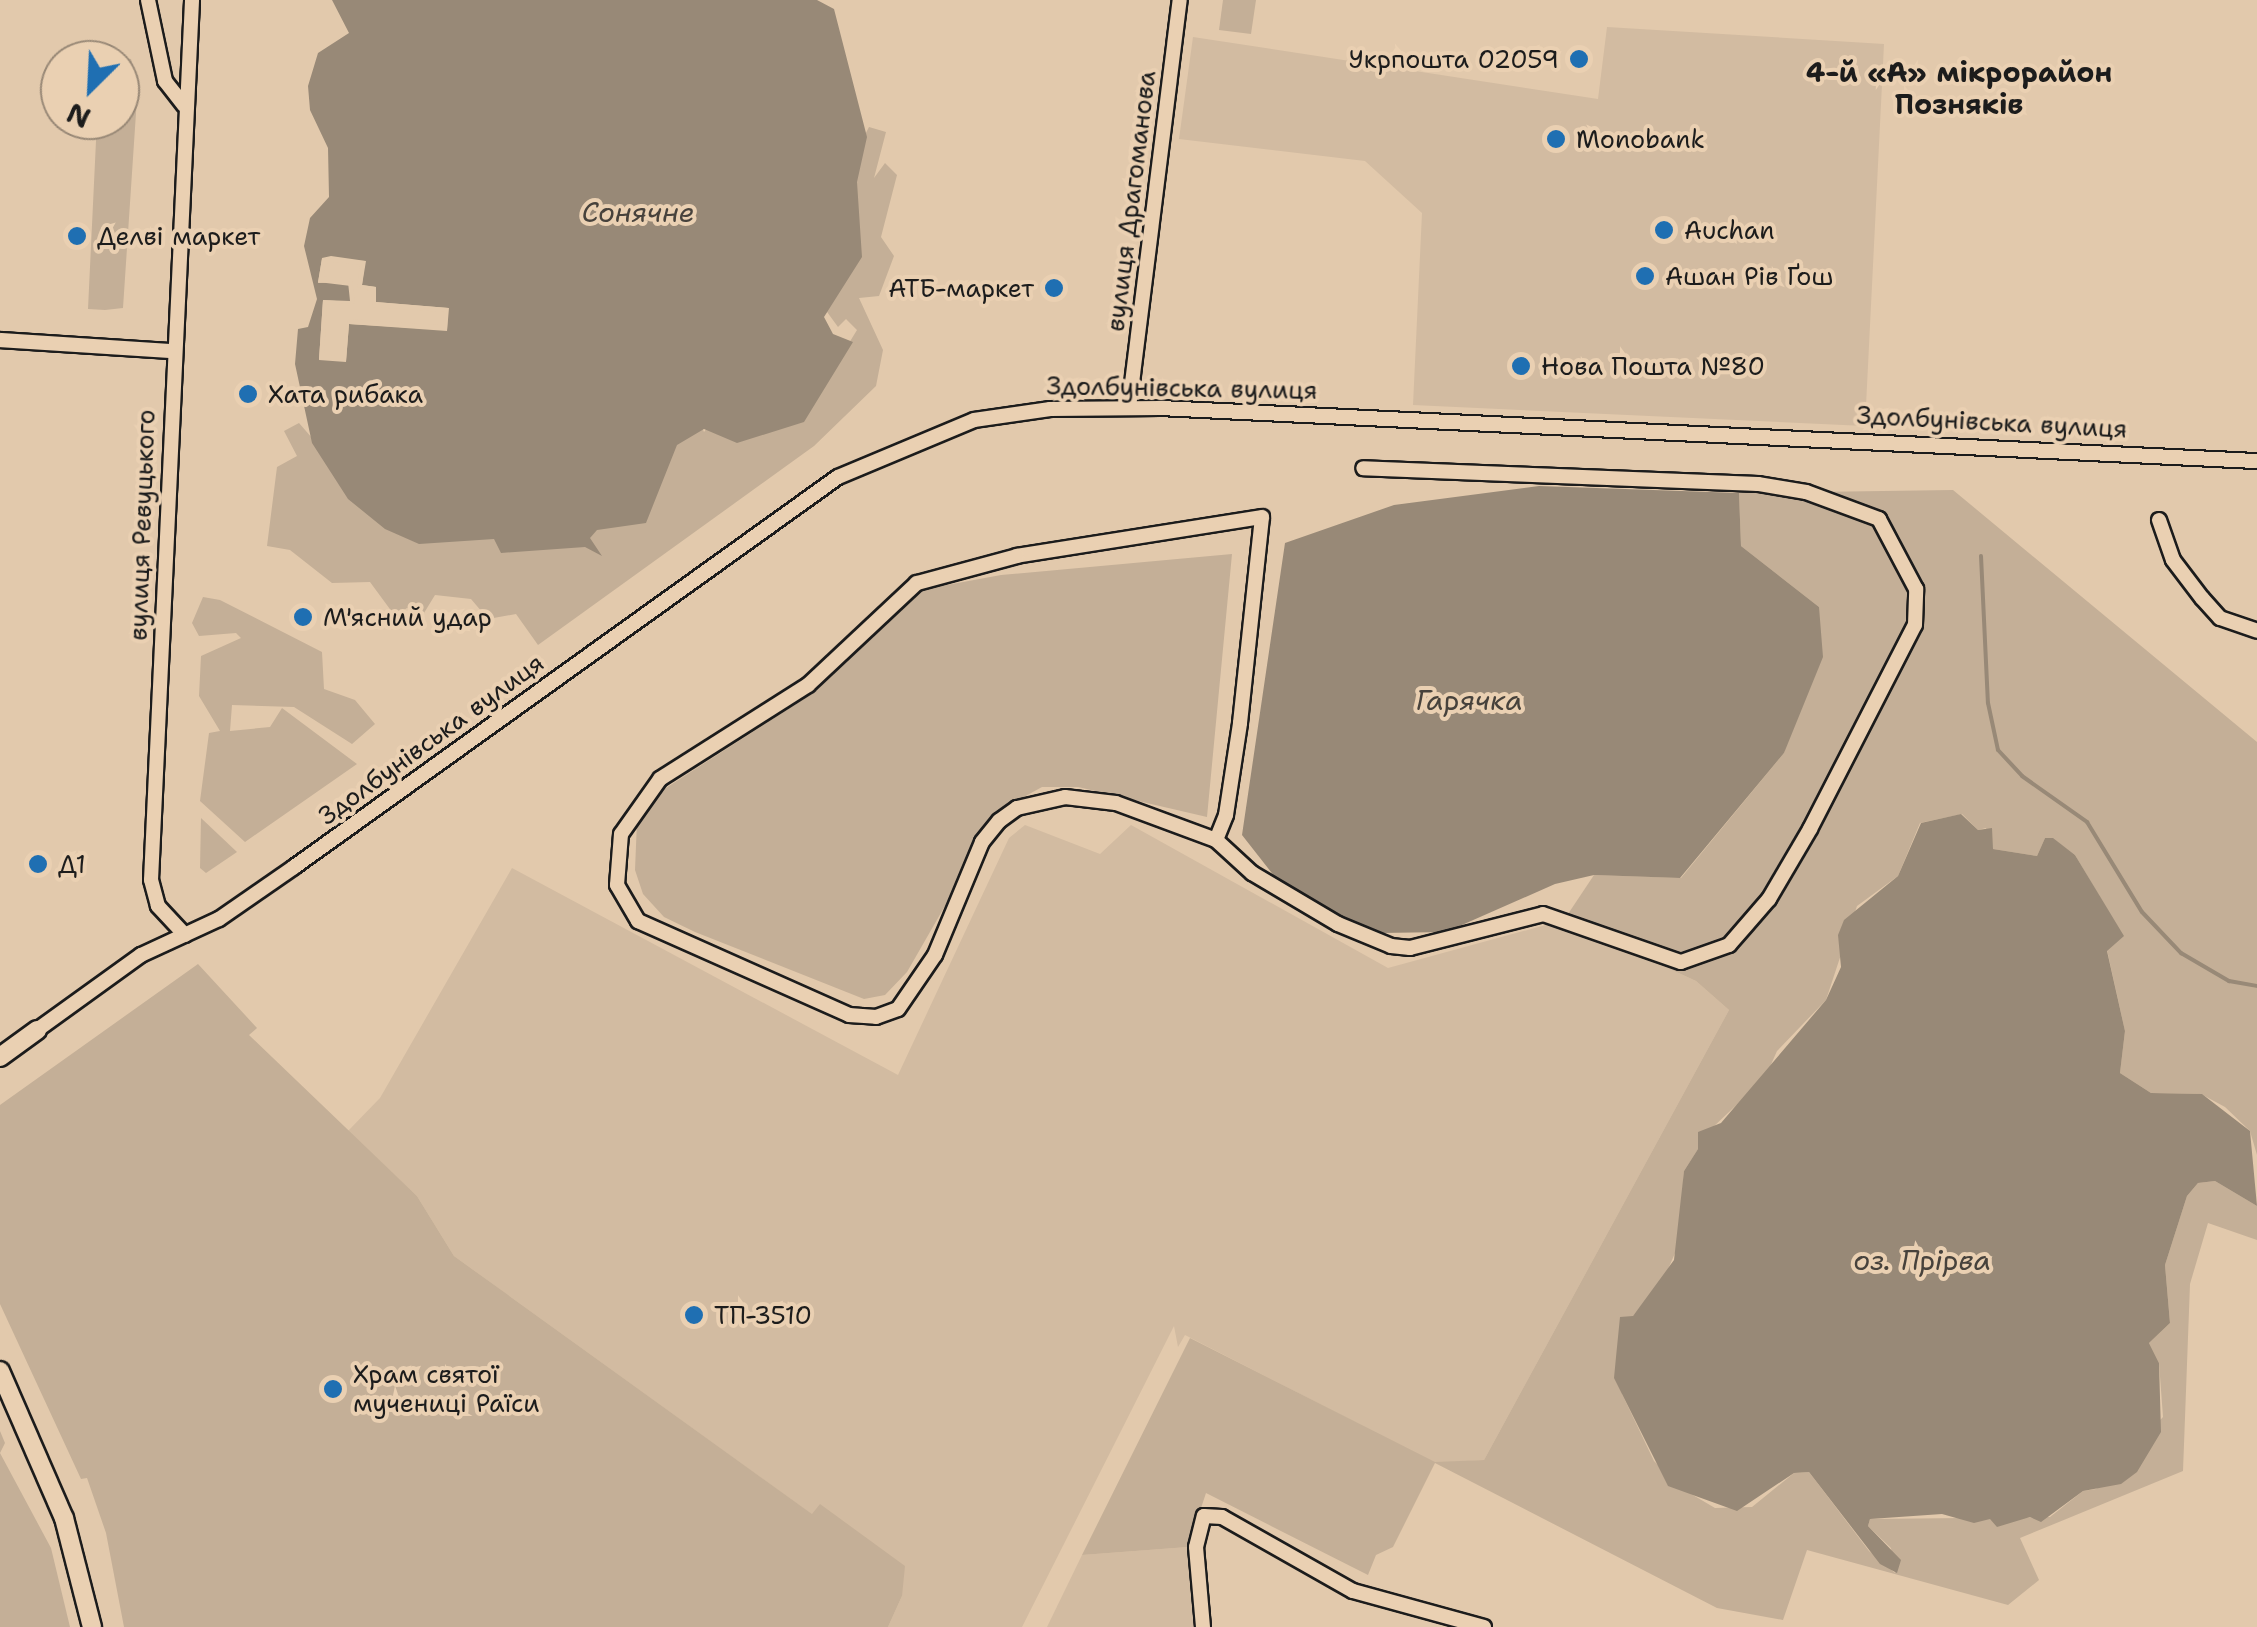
<!DOCTYPE html>
<html>
<head>
<meta charset="utf-8">
<style>
  body { margin:0 }
  #map { position:relative; width:2257px; height:1627px; overflow:hidden; background:#e2c9ac; font-family:"Shantell Sans",sans-serif }
  div>[style] { position:absolute }
  .built>* { inset:0; background:#d2bba1 }
  .green>* { inset:0; background:#c4af97 }
  .water>* { inset:0; background:#988977 }
  .pier>* { inset:0; background:#e2c9ac }
  .stream>* { height:4px; margin:-2px; padding:0 2px; transform-origin:2px; border-radius:2px; background:#988977 }
  .roads { filter:drop-shadow(2px 0 #1c1c1c) drop-shadow(-2px 0 #1c1c1c) drop-shadow(0 2px #1c1c1c) drop-shadow(0 -2px #1c1c1c) }
  .minor>* { height:14px; margin:-7px; padding:0 7px; transform-origin:7px; border-radius:7px; background:#ead0b2 }
  .major>* { height:18px; margin:-9px; padding:0 9px; transform-origin:9px; border-radius:9px; background:#ead0b2 }
  .dots>* { width:28px; height:28px; translate:-50% -50%; box-sizing:border-box; border:5px solid #ead0b2; border-radius:50% }
  span { translate:-50% -50%; white-space:nowrap; text-align:center; line-height:1.15; -webkit-text-stroke:8px #ead0b2; paint-order:stroke }
  .poi-label { font-size:25px; color:#1c1c1c }
  .right { translate:-100% -50%; text-align:right }
  .left { translate:0 -50%; text-align:left }
  .street-label { font-size:25px; color:#1c1c1c }
  .neighbourhood-label { font-size:28px; color:#1c1c1c; font-weight:700 }
  .water-label { font-size:28px; color:#47423c; font-style:italic }
  .north { position:absolute; left:40px; top:40px; width:100px; height:100px; box-sizing:border-box; background:#ead0b2; border:2px solid #988876; border-radius:50%; rotate:204deg; font-size:28px; font-weight:700; line-height:40px; text-align:center; color:#1c1c1c }
  .north::after { content:''; display:block; margin:auto; width:35px; height:45px; background:#1f6fb2; clip-path:polygon(50% 0,100% 100%,50% 72%,0 100%) }
</style>
</head>
<body>
<div id="map">
  <div class="built">
    <i style="clip-path:polygon(1607px 27px,1884px 44px,1865px 426px,1413px 405px,1422px 213px,1365px 161px,1179px 139px,1193px 37px,1598px 99px)"></i>
    <i style="clip-path:polygon(1025px 825px,1100px 854px,1131px 825px,1388px 968px,1564px 920px,1696px 981px,1729px 1010px,1484px 1460px,1435px 1463px,1185px 1335px,1178px 1347px,1174px 1326px,1022px 1627px,888px 1627px,902px 1596px,820px 1505px,813px 1515px,454px 1256px,417px 1196px,348px 1131px,380px 1098px,512px 868px,898px 1075px,1009px 838px)"></i>
    <i style="clip-path:polygon(1188px 1547px,1197px 1627px,1047px 1627px,1082px 1555px)"></i>
  </div>
  <div class="green">
    <i style="clip-path:polygon(1223px 0,1256px 0,1251px 34px,1219px 30px)"></i>
    <i style="clip-path:polygon(100px 57px,131px 59px,138px 83px,123px 308px,105px 310px,88px 309px,97px 120px,120px 120px,120px 60px)"></i>
    <i style="clip-path:polygon(869px 127px,886px 132px,874px 178px,885px 163px,897px 175px,881px 237px,894px 256px,879px 296px,859px 298px,883px 350px,876px 386px,814px 446px,538px 645px,516px 614px,488px 619px,471px 599px,435px 595px,424px 613px,407px 608px,395px 616px,370px 582px,332px 583px,290px 550px,267px 546px,277px 467px,297px 456px,284px 431px,299px 423px,346px 477px,671px 436px,697px 416px,704px 432px,714px 419px,811px 405px,857px 330px,846px 319px,838px 327px,822px 305px,851px 162px)"></i>
    <i style="clip-path:polygon(1953px 490px,2257px 742px,2257px 1155px,2250px 1131px,2225px 1107px,2201px 1094px,2151px 1093px,2120px 1073px,2125px 1031px,2107px 950px,2123px 936px,2075px 855px,2052px 838px,2045px 838px,2037px 856px,1993px 849px,1986px 828px,1978px 830px,1962px 814px,1920px 823px,1898px 876px,1857px 906px,1826px 1000px,1777px 1051px,1765px 1078px,1711px 1129px,1684px 1171px,1679px 1244px,1665px 1276px,1633px 1316px,1622px 1394px,1654px 1461px,1681px 1488px,1715px 1508px,1752px 1507px,1794px 1473px,1809px 1472px,1869px 1551px,1895px 1573px,1891px 1548px,1868px 1526px,1870px 1519px,2050px 1517px,2083px 1491px,2096px 1489px,2163px 1417px,2159px 1363px,2149px 1343px,2170px 1323px,2165px 1265px,2187px 1196px,2198px 1183px,2215px 1181px,2257px 1206px,2257px 1240px,2208px 1223px,2190px 1284px,2183px 1471px,2020px 1538px,2039px 1580px,2008px 1605px,1807px 1550px,1783px 1620px,1717px 1608px,1435px 1463px,1393px 1547px,1376px 1555px,1368px 1575px,1206px 1493px,1188px 1547px,1082px 1555px,1190px 1338px,1435px 1462px,1484px 1460px,1729px 1010px,1696px 981px,1564px 920px,1594px 875px,1681px 878px,1784px 753px,1819px 607px,1741px 546px,1739px 493px)"></i>
    <i style="clip-path:polygon(1232px 554px,1207px 817px,1078px 787px,1042px 787px,1000px 810px,907px 972px,885px 995px,864px 999px,695px 932px,664px 917px,643px 894px,635px 870px,637px 821px,655px 795px,813px 693px,925px 589px,1001px 575px)"></i>
    <i style="clip-path:polygon(203px 597px,220px 600px,322px 652px,324px 689px,355px 700px,375px 724px,352px 744px,294px 707px,232px 705px,230px 731px,270px 727px,282px 708px,357px 764px,245px 842px,200px 801px,209px 733px,220px 731px,199px 696px,201px 656px,241px 638px,236px 633px,199px 636px,192px 623px)"></i>
    <i style="clip-path:polygon(201px 818px,237px 852px,206px 873px,200px 868px)"></i>
    <i style="clip-path:polygon(198px 964px,257px 1028px,249px 1035px,417px 1196px,454px 1256px,812px 1514px,820px 1504px,905px 1566px,902px 1596px,888px 1627px,124px 1627px,106px 1533px,87px 1478px,81px 1479px,0 1304px,0 1105px)"></i>
    <i style="clip-path:polygon(0 1431px,5px 1443px,0 1453px,51px 1548px,70px 1627px,0 1627px)"></i>
  </div>
  <div class="water">
    <i style="clip-path:polygon(evenodd,332px 0,817px 0,834px 9px,867px 137px,857px 182px,862px 257px,824px 317px,833px 334px,853px 342px,804px 422px,737px 443px,704px 429px,677px 445px,646px 523px,597px 530px,590px 538px,602px 556px,585px 547px,501px 553px,494px 539px,419px 544px,385px 529px,348px 499px,312px 443px,295px 364px,298px 329px,308px 327px,317px 299px,304px 246px,310px 218px,329px 197px,328px 148px,310px 110px,308px 86px,318px 53px,349px 33px,332px 0,322px 259px,365px 261px,362px 285px,376px 287px,375px 302px,448px 308px,447px 330px,349px 324px,346px 361px,319px 359px,323px 300px,350px 302px,351px 286px,318px 282px,322px 259px)"></i>
    <i style="clip-path:polygon(1539px 486px,1739px 493px,1741px 546px,1819px 607px,1823px 657px,1784px 753px,1680px 878px,1594px 875px,1555px 884px,1446px 932px,1380px 933px,1325px 910px,1275px 877px,1242px 835px,1285px 543px,1394px 505px)"></i>
    <i style="clip-path:polygon(1961px 814px,1978px 830px,1992px 828px,1993px 849px,2037px 856px,2045px 838px,2053px 838px,2075px 855px,2124px 936px,2107px 951px,2125px 1031px,2120px 1073px,2151px 1093px,2202px 1094px,2250px 1131px,2257px 1206px,2215px 1181px,2198px 1183px,2187px 1196px,2165px 1265px,2170px 1323px,2149px 1343px,2159px 1363px,2161px 1432px,2137px 1472px,2121px 1484px,2083px 1491px,2041px 1522px,2030px 1517px,1997px 1527px,1990px 1519px,1974px 1523px,1942px 1514px,1870px 1519px,1868px 1526px,1901px 1560px,1897px 1573px,1880px 1564px,1809px 1472px,1794px 1473px,1737px 1511px,1668px 1486px,1614px 1378px,1616px 1357px,1620px 1317px,1633px 1316px,1674px 1260px,1684px 1171px,1698px 1149px,1698px 1132px,1721px 1123px,1826px 1000px,1841px 967px,1838px 935px,1844px 920px,1898px 876px,1921px 823px)"></i>
  </div>
  <div class="pier">
    <i style="clip-path:polygon(evenodd,331px 256px,366px 261px,362px 285px,376px 287px,376px 302px,449px 308px,447px 331px,349px 324px,346px 362px,319px 360px,323px 300px,350px 301px,348px 282px,318px 283px,322px 258px,331px 256px,335px 262px,360px 265px,357px 287px,371px 291px,373px 307px,444px 312px,443px 325px,348px 319px,342px 356px,324px 355px,327px 305px,355px 303px,352px 279px,324px 276px,326px 264px,335px 262px)"></i>
  </div>
  <div class="stream">
    <i style="left:1981px;top:556px;width:147px;rotate:87.3deg"></i>
    <i style="left:1988px;top:703px;width:48px;rotate:78deg"></i>
    <i style="left:1998px;top:750px;width:35px;rotate:47deg"></i>
    <i style="left:2022px;top:776px;width:80px;rotate:35.3deg"></i>
    <i style="left:2087px;top:822px;width:105px;rotate:58.6deg"></i>
    <i style="left:2142px;top:912px;width:57px;rotate:46.4deg"></i>
    <i style="left:2181px;top:953px;width:56px;rotate:30.3deg"></i>
    <i style="left:2229px;top:981px;width:28px;rotate:10deg"></i>
  </div>
  <div class="roads">
    <div class="minor">
      <i style="left:148px;top:0;width:83px;rotate:78.1deg"></i>
      <i style="left:165px;top:81px;width:31px;rotate:52deg"></i>
      <i style="left:0;top:340px;width:171px;rotate:3.7deg"></i>
      <i style="left:1129px;top:407px;width:410px;rotate:-82.9deg"></i>
      <i style="left:2159px;top:520px;width:42px;rotate:70.7deg"></i>
      <i style="left:2173px;top:560px;width:48px;rotate:52.7deg"></i>
      <i style="left:2202px;top:598px;width:27px;rotate:48deg"></i>
      <i style="left:2220px;top:618px;width:39px;rotate:19deg"></i>
      <i style="left:1216px;top:840px;width:27px;rotate:-68deg"></i>
      <i style="left:1226px;top:815px;width:93px;rotate:-81.3deg"></i>
      <i style="left:1240px;top:723px;width:207px;rotate:-83.9deg"></i>
      <i style="left:1262px;top:517px;width:248px;rotate:171deg"></i>
      <i style="left:1017px;top:556px;width:104px;rotate:164.9deg"></i>
      <i style="left:917px;top:583px;width:149px;rotate:136.9deg"></i>
      <i style="left:808px;top:685px;width:175px;rotate:147.6deg"></i>
      <i style="left:660px;top:779px;width:67px;rotate:125.3deg"></i>
      <i style="left:621px;top:834px;width:51px;rotate:94.5deg"></i>
      <i style="left:617px;top:885px;width:42px;rotate:59.7deg"></i>
      <i style="left:638px;top:921px;width:231px;rotate:24deg"></i>
      <i style="left:849px;top:1015px;width:27px;rotate:4deg"></i>
      <i style="left:876px;top:1017px;width:23px;rotate:-20deg"></i>
      <i style="left:898px;top:1009px;width:65px;rotate:-55.6deg"></i>
      <i style="left:935px;top:955px;width:122px;rotate:-67.4deg"></i>
      <i style="left:982px;top:842px;width:27px;rotate:-51deg"></i>
      <i style="left:999px;top:821px;width:22px;rotate:-36deg"></i>
      <i style="left:1017px;top:808px;width:49px;rotate:-12.9deg"></i>
      <i style="left:1065px;top:797px;width:51px;rotate:6.7deg"></i>
      <i style="left:1116px;top:803px;width:107px;rotate:20.3deg"></i>
      <i style="left:1216px;top:840px;width:49px;rotate:42.5deg"></i>
      <i style="left:1252px;top:873px;width:100px;rotate:30.7deg"></i>
      <i style="left:1338px;top:924px;width:57px;rotate:22.5deg"></i>
      <i style="left:1391px;top:946px;width:19px;rotate:6deg"></i>
      <i style="left:1410px;top:948px;width:137px;rotate:-14.3deg"></i>
      <i style="left:1543px;top:914px;width:146px;rotate:19.2deg"></i>
      <i style="left:1681px;top:962px;width:51px;rotate:-19.5deg"></i>
      <i style="left:1729px;top:945px;width:61px;rotate:-49deg"></i>
      <i style="left:1769px;top:899px;width:81px;rotate:-59.6deg"></i>
      <i style="left:1810px;top:829px;width:229px;rotate:-62.8deg"></i>
      <i style="left:1915px;top:625px;width:36px;rotate:-88deg"></i>
      <i style="left:1916px;top:589px;width:79px;rotate:-117.9deg"></i>
      <i style="left:1879px;top:519px;width:78px;rotate:-159.7deg"></i>
      <i style="left:1806px;top:492px;width:49px;rotate:-170.5deg"></i>
      <i style="left:1758px;top:484px;width:395px;rotate:-177.7deg"></i>
      <i style="left:185px;top:935px;width:40px;rotate:-133deg"></i>
      <i style="left:158px;top:906px;width:27px;rotate:-105deg"></i>
      <i style="left:151px;top:880px;width:881px;rotate:-87.33deg"></i>
      <i style="left:37px;top:1030px;width:128px;rotate:-35.8deg"></i>
      <i style="left:141px;top:955px;width:86px;rotate:-24.8deg"></i>
      <i style="left:219px;top:919px;width:91px;rotate:-34.7deg"></i>
      <i style="left:294px;top:867px;width:669px;rotate:-35.64deg"></i>
      <i style="left:838px;top:477px;width:147px;rotate:-22.7deg"></i>
      <i style="left:974px;top:420px;width:77px;rotate:-8.2deg"></i>
      <i style="left:1050px;top:409px;width:110px;rotate:-0.5deg"></i>
      <i style="left:1160px;top:408px;width:1098px;rotate:2.77deg"></i>
      <i style="left:1203px;top:1627px;width:80px;rotate:-95deg"></i>
      <i style="left:1196px;top:1547px;width:32px;rotate:-76deg"></i>
      <i style="left:1204px;top:1516px;width:18px;rotate:3deg"></i>
      <i style="left:1222px;top:1517px;width:150px;rotate:29.5deg"></i>
      <i style="left:1353px;top:1591px;width:136px;rotate:15.4deg"></i>
    </div>
    <div class="major">
      <i style="left:0;top:1057px;width:46px;rotate:-36.1deg"></i>
      <i style="left:0;top:1371px;width:160px;rotate:66.5deg"></i>
      <i style="left:64px;top:1518px;width:113px;rotate:75.6deg"></i>
    </div>
  </div>
  <div class="dots">
    <i style="left:1579px;top:59px;background:#1f6fb2"></i>
    <i style="left:1556px;top:139px;background:#1f6fb2"></i>
    <i style="left:1664px;top:230px;background:#1f6fb2"></i>
    <i style="left:77px;top:236px;background:#1f6fb2"></i>
    <i style="left:1645px;top:276px;background:#1f6fb2"></i>
    <i style="left:1054px;top:288px;background:#1f6fb2"></i>
    <i style="left:1521px;top:366px;background:#1f6fb2"></i>
    <i style="left:248px;top:394px;background:#1f6fb2"></i>
    <i style="left:303px;top:617px;background:#1f6fb2"></i>
    <i style="left:38px;top:864px;background:#1f6fb2"></i>
    <i style="left:694px;top:1315px;background:#1f6fb2"></i>
    <i style="left:333px;top:1389px;background:#1f6fb2"></i>
  </div>
  <div class="poi-label">
    <span class="right" style="left:1559px;top:59px">Укрпошта 02059</span>
    <span class="left" style="left:1576px;top:139px">Monobank</span>
    <span class="left" style="left:1684px;top:230px">Auchan</span>
    <span class="left" style="left:97px;top:236px">Делві маркет</span>
    <span class="left" style="left:1665px;top:276px">Ашан Рів Ґош</span>
    <span class="right" style="left:1034px;top:288px">АТБ-маркет</span>
    <span class="left" style="left:1541px;top:366px">Нова Пошта №80</span>
    <span class="left" style="left:268px;top:394px">Хата рибака</span>
    <span class="left" style="left:323px;top:617px">М'ясний удар</span>
    <span class="left" style="left:58px;top:864px">Д1</span>
    <span class="left" style="left:714px;top:1315px">ТП-3510</span>
    <span class="left" style="left:353px;top:1389px">Храм святої<br>мучениці Раїси</span>
  </div>
  <div class="street-label">
    <span style="left:1131px;top:201px;rotate:-83deg">вулиця Драгоманова</span>
    <span style="left:1182px;top:388px;rotate:1deg">Здолбунівська вулиця</span>
    <span style="left:1992px;top:422px;rotate:3deg">Здолбунівська вулиця</span>
    <span style="left:142px;top:525px;rotate:-88deg">вулиця Ревуцького</span>
    <span style="left:431px;top:739px;rotate:-36deg">Здолбунівська вулиця</span>
  </div>
  <div class="neighbourhood-label">
    <span style="left:1959px;top:88px">4-й «А» мікрорайон<br>Позняків</span>
  </div>
  <div class="water-label">
    <span style="left:638px;top:212px">Сонячне</span>
    <span style="left:1469px;top:700px">Гарячка</span>
    <span style="left:1922px;top:1260px">оз. Прірва</span>
  </div>
  <div class="north">N</div>
</div>
</body>
</html>
